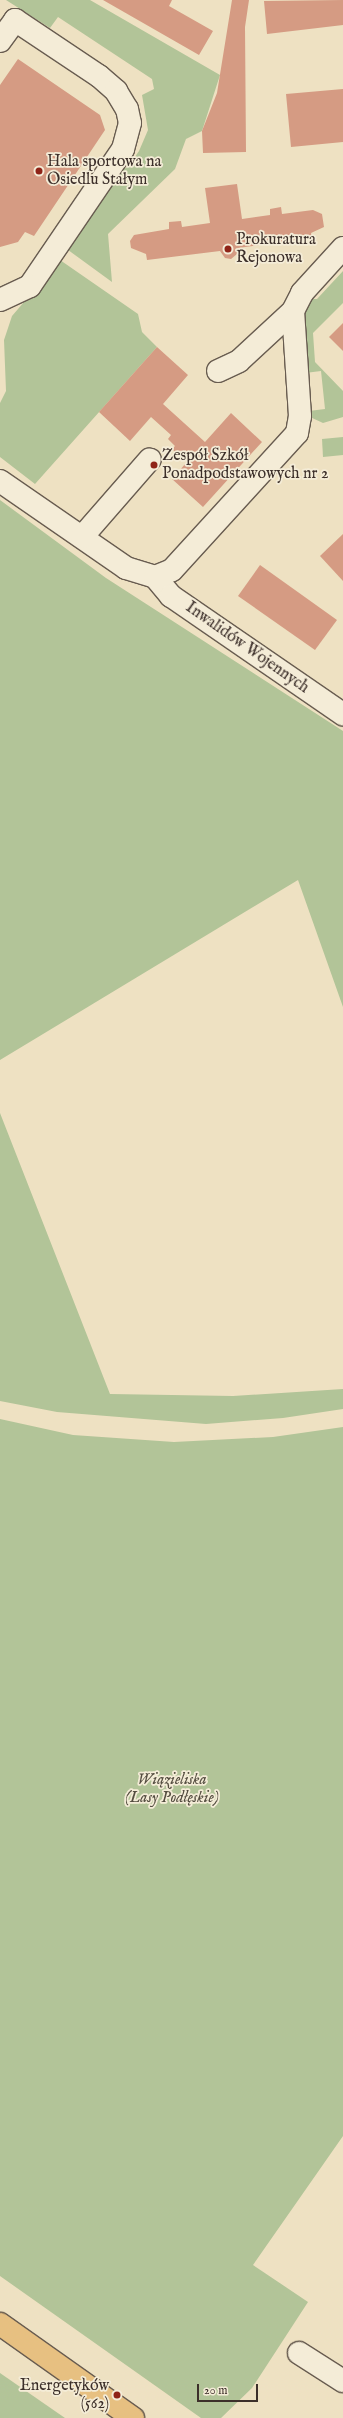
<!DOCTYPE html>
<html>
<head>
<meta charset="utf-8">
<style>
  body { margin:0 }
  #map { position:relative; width:343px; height:2418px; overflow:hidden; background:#eee1c2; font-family:"IM FELL English",serif }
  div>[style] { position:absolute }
  .green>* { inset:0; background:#b2c498 }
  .building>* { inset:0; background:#d59b83 }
  .roads { filter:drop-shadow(1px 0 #685c50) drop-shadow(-1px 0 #685c50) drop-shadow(0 1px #685c50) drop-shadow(0 -1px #685c50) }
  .minor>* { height:22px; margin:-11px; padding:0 11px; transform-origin:11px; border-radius:11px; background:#f4ecd7 }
  .major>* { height:22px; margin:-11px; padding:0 11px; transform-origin:11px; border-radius:11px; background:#e7c081 }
  .dots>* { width:11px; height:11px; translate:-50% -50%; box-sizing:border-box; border:2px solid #f4ecd7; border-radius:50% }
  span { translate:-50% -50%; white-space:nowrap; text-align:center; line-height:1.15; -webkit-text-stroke:3.5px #f4ecd7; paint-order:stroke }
  .poi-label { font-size:16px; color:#3c2f2a }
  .left { translate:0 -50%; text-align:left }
  .right { translate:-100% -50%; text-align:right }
  .street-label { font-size:16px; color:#3c2f2a }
  .park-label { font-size:16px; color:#544d40; font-style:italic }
  .scale { position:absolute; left:197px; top:2384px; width:61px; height:18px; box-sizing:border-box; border:2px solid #3c2f2a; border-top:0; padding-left:5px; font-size:12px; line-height:14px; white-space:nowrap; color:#3c2f2a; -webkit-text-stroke:3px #f4ecd7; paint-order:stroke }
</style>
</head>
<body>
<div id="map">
  <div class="green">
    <i style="clip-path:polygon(6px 0,90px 0,220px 75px,202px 131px,186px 139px,175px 169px,108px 234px,112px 282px,64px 247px,113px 174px,128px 167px,139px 151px,148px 130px,142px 95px,154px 89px,152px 79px,58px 17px,50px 28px)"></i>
    <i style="clip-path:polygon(60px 260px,138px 314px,142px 332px,157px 347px,35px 484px,0 457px,0 403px,6px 391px,4px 340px,12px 316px)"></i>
    <i style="clip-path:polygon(343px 271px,343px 303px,313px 333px,315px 362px,343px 391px,343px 417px,323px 423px,310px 417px,309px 411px,325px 409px,321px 371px,305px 373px,302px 314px,309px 299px,317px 299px)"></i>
    <i style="clip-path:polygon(343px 437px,343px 455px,323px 457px,322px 439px)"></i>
    <i style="clip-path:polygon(0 500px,106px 578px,343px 731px,343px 1007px,298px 880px,0 1060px)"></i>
    <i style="clip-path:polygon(0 1113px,110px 1394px,233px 1396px,343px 1389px,343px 1409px,283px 1418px,206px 1424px,57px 1412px,0 1401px)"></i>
    <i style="clip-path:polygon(0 1419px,73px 1435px,174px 1442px,273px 1437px,343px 1427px,343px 2136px,253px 2265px,308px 2302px,252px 2388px,221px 2418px,201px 2418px,0 2276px)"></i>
    <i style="clip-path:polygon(0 2373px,65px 2418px,0 2418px)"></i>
  </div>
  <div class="building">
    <i style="clip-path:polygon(103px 0,172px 0,169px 6px,213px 31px,199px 55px)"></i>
    <i style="clip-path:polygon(232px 0,249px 0,245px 27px,246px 152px,203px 153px,202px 131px,217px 93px)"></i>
    <i style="clip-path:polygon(343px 0,343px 25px,267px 34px,264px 1px)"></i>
    <i style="clip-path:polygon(18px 59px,100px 115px,105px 130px,34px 236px,25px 232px,18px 242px,0 247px,0 85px)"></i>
    <i style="clip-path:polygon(343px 89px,343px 142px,291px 147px,286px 94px)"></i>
    <i style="clip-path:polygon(237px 184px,242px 219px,270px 215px,270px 209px,281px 207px,282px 214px,313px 210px,322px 214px,324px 227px,311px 233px,312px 238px,238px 248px,237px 254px,231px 259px,225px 258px,220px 251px,147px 260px,146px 254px,131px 248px,130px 241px,134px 235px,169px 229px,169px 222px,181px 221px,182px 227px,210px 223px,205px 188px)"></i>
    <i style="clip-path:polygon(343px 323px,343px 351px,329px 337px)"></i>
    <i style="clip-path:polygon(157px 347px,188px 375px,163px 404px,205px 442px,231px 413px,262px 442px,203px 507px,172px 479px,193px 455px,189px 451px,183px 459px,172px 449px,175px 446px,168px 439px,171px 435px,151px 417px,130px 441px,99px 412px)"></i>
    <i style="clip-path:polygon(343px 534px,343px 581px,320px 556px)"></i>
    <i style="clip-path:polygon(260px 565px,337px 620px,315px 650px,238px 596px)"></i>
  </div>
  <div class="roads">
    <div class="minor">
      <i style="left:0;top:41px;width:26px;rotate:-54deg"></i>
      <i style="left:15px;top:20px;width:101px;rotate:33.7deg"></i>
      <i style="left:99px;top:76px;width:23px;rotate:41deg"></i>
      <i style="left:116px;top:91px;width:21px;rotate:59deg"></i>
      <i style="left:127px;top:109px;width:14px;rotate:78deg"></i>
      <i style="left:130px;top:123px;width:27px;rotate:105deg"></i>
      <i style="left:123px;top:149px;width:166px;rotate:124.2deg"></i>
      <i style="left:30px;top:286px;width:33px;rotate:155deg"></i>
      <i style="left:218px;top:371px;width:23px;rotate:-25deg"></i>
      <i style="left:239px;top:361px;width:74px;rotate:-42.8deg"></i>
      <i style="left:0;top:481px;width:153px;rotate:34.6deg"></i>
      <i style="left:126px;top:568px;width:30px;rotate:17deg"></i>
      <i style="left:155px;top:577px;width:18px;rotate:-22deg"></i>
      <i style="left:172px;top:570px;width:185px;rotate:-47.6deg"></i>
      <i style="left:297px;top:433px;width:17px;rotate:-80deg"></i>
      <i style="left:300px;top:416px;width:105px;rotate:-93.8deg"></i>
      <i style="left:293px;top:311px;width:20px;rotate:-63deg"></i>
      <i style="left:302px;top:293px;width:61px;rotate:-47.7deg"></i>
      <i style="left:82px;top:537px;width:103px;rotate:-48.9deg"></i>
      <i style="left:155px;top:577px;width:25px;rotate:50deg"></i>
      <i style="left:171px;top:596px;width:209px;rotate:34.5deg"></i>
      <i style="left:299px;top:2353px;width:52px;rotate:32.5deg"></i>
    </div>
    <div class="major">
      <i style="left:0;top:2324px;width:163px;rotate:35.3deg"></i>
    </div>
  </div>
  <div class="dots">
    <i style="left:39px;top:171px;background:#8f2418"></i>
    <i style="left:228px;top:249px;background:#8f2418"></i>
    <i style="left:154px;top:465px;background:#8f2418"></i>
    <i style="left:117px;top:2395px;background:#8f2418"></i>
  </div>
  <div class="poi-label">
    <span class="left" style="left:47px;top:171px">Hala sportowa na<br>Osiedlu Stałym</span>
    <span class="left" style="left:236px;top:249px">Prokuratura<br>Rejonowa</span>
    <span class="left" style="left:162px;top:465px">Zespół Szkół<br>Ponadpodstawowych nr 2</span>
    <span class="right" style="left:109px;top:2395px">Energetyków<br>(562)</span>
  </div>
  <div class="street-label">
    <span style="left:247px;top:648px;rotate:35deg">Inwalidów Wojennych</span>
  </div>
  <div class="park-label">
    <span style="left:172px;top:1789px">Wiązieliska<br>(Lasy Podłęskie)</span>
  </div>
  <div class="scale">20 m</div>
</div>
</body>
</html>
